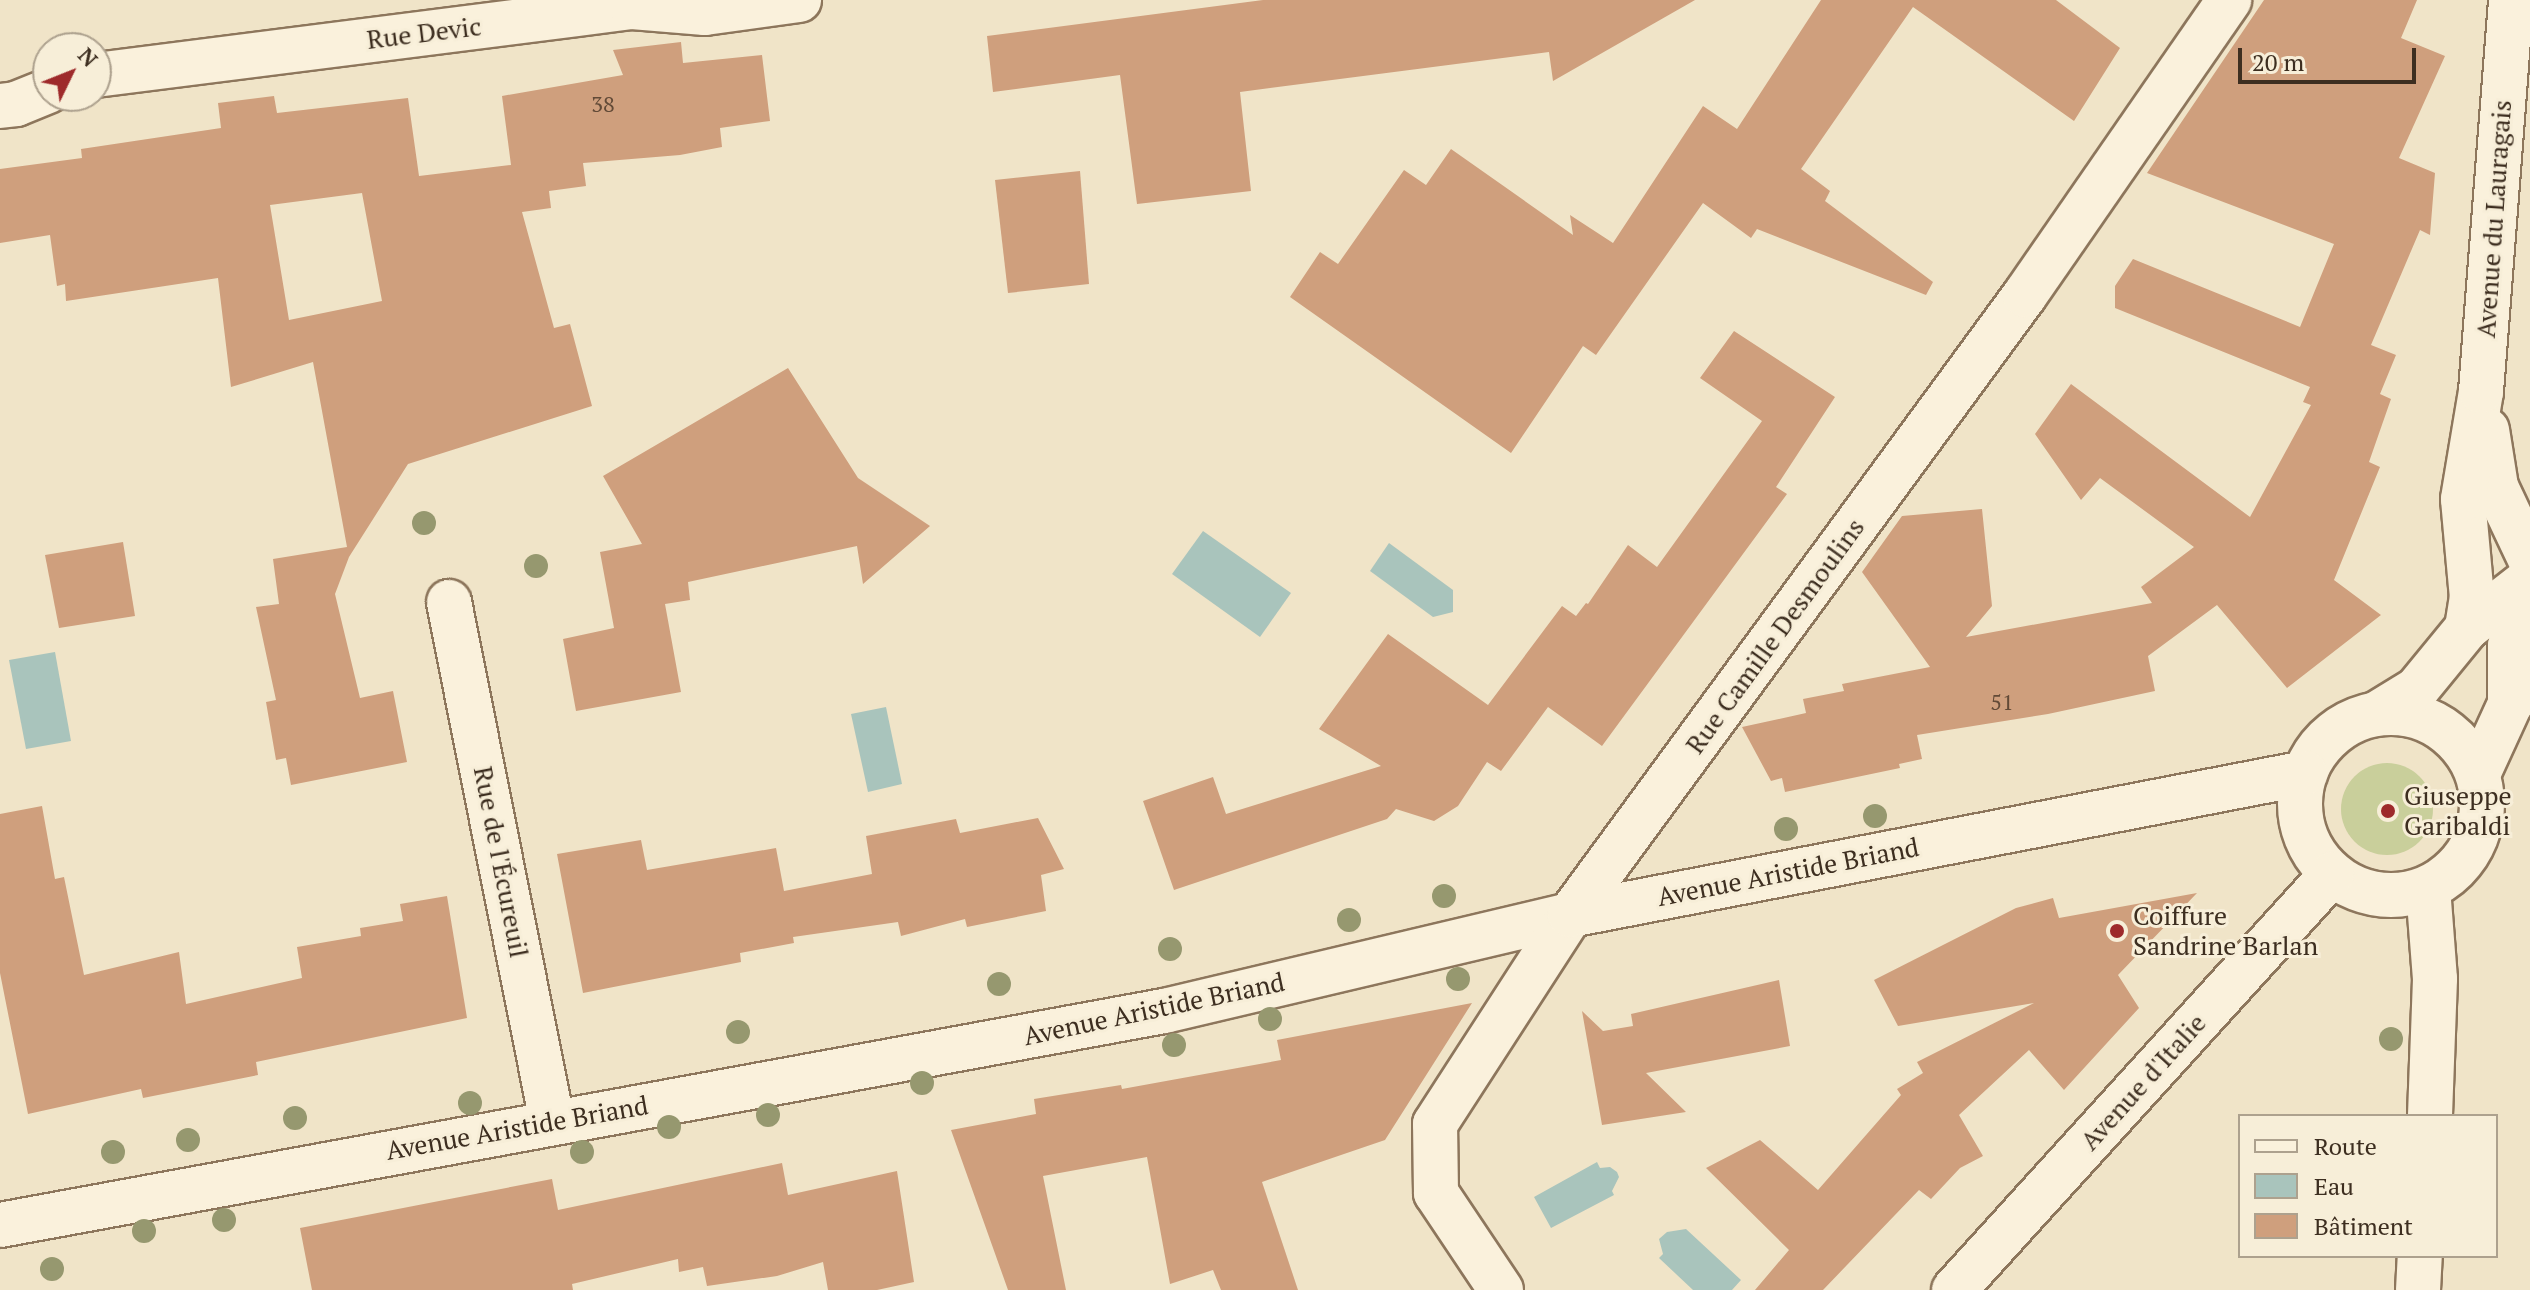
<!DOCTYPE html>
<html>
<head>
<meta charset="utf-8">
<style>
  body { margin:0 }
  #map { position:relative; width:2530px; height:1290px; overflow:hidden; background:#f0e4c8; font-family:"PT Serif",serif }
  div>[style] { position:absolute }
  .green>* { inset:0; background:#c9cf9b }
  .round { border-radius:50% }
  .water>* { inset:0; background:#a9c4bc }
  .building>* { inset:0; background:#cf9f7d }
  .roads { filter:drop-shadow(2px 0 #8d765c) drop-shadow(-2px 0 #8d765c) drop-shadow(0 2px #8d765c) drop-shadow(0 -2px #8d765c) }
  .minor>* { height:44px; margin:-22px; padding:0 22px; transform-origin:22px; border-radius:22px; background:#faf1dc }
  .minor>.ring { margin:-22px; padding:0; box-sizing:content-box; background:none; border:44px solid #faf1dc; border-radius:50% }
  .trees>* { width:24px; height:24px; margin:-12px; border-radius:50%; background:#96986f }
  .dots>* { width:22px; height:22px; translate:-50% -50%; box-sizing:border-box; border:4px solid #f7eed8; border-radius:50% }
  span { translate:-50% -50%; white-space:nowrap; text-align:center; line-height:1.15; -webkit-text-stroke:6px #f7eed8; paint-order:stroke }
  .number-label { font-size:22px; color:#624a37 }
  .number-label span { -webkit-text-stroke-width:0 }
  .street-label { font-size:26px; color:#3d2e20 }
  .poi-label { font-size:26px; color:#3d2e20 }
  .left { translate:0 -50%; text-align:left }
  .legend { position:absolute; left:2238px; top:1114px; width:260px; height:144px; box-sizing:border-box; background:#f7eed8; border:2px solid #ada18e; margin:0; padding:10px 14px; list-style:none; font-size:24px; color:#3d2e20 }
  .legend li { display:flex; align-items:center; gap:16px; height:40px }
  .legend b { width:40px; border:2px solid #ada18e }
  .north { position:absolute; left:32px; top:32px; width:80px; height:80px; box-sizing:border-box; background:#f7eed8; border:2px solid #ada18e; border-radius:50%; rotate:47deg; font-size:22px; font-weight:700; line-height:32px; text-align:center; color:#3d2e20 }
  .north::after { content:''; display:block; margin:auto; width:28px; height:36px; background:#9e2a2b; clip-path:polygon(50% 0,100% 100%,50% 72%,0 100%) }
  .scale { position:absolute; left:2238px; top:48px; width:178px; height:36px; box-sizing:border-box; border:4px solid #3d2e20; border-top:0; padding-left:10px; font-size:24px; line-height:28px; white-space:nowrap; color:#3d2e20; -webkit-text-stroke:6px #f7eed8; paint-order:stroke }
</style>
</head>
<body>
<div id="map">
  <div class="green">
    <i class="round" style="left:2341px;top:763px;width:92px;height:92px"></i>
  </div>
  <div class="water">
    <i style="clip-path:polygon(1203px 531px,1291px 593px,1260px 637px,1172px 574px)"></i>
    <i style="clip-path:polygon(1389px 543px,1453px 590px,1453px 612px,1433px 617px,1370px 571px)"></i>
    <i style="clip-path:polygon(55px 652px,71px 741px,26px 749px,9px 660px)"></i>
    <i style="clip-path:polygon(886px 707px,902px 784px,868px 792px,851px 714px)"></i>
    <i style="clip-path:polygon(1597px 1162px,1600px 1168px,1610px 1167px,1617px 1172px,1619px 1177px,1612px 1191px,1614px 1195px,1551px 1228px,1534px 1197px)"></i>
    <i style="clip-path:polygon(1686px 1229px,1741px 1280px,1732px 1290px,1693px 1290px,1659px 1258px,1663px 1254px,1659px 1239px,1667px 1232px)"></i>
  </div>
  <div class="building">
    <i style="clip-path:polygon(1263px 0,1695px 0,1553px 81px,1549px 52px,1240px 92px,1251px 191px,1137px 204px,1120px 75px,993px 92px,987px 36px)"></i>
    <i style="clip-path:polygon(1821px 0,2056px 0,2120px 48px,2074px 121px,1913px 7px,1801px 169px,1830px 191px,1825px 201px,1933px 282px,1926px 295px,1757px 229px,1751px 238px,1703px 203px,1596px 355px,1583px 346px,1511px 453px,1290px 297px,1320px 252px,1338px 264px,1404px 170px,1426px 185px,1451px 149px,1573px 235px,1570px 215px,1613px 243px,1703px 106px,1737px 129px)"></i>
    <i style="clip-path:polygon(2264px 0,2417px 0,2401px 38px,2445px 56px,2399px 158px,2435px 173px,2430px 235px,2420px 230px,2371px 345px,2396px 355px,2380px 394px,2391px 399px,2369px 462px,2380px 467px,2334px 580px,2381px 615px,2287px 688px,2217px 605px,2148px 656px,2155px 691px,2048px 714px,1917px 735px,1922px 759px,1899px 764px,1900px 768px,1785px 792px,1782px 778px,1771px 781px,1742px 727px,1806px 713px,1803px 699px,1844px 691px,1842px 684px,1930px 667px,1862px 572px,1902px 516px,1982px 509px,1992px 606px,1966px 637px,2152px 603px,2141px 587px,2194px 547px,2100px 478px,2081px 500px,2035px 434px,2071px 384px,2250px 517px,2311px 405px,2303px 402px,2310px 387px,2115px 308px,2115px 286px,2133px 259px,2300px 327px,2334px 244px,2147px 173px)"></i>
    <i style="clip-path:polygon(evenodd,681px 42px,683px 63px,762px 55px,770px 121px,720px 128px,722px 147px,680px 155px,583px 163px,586px 186px,549px 191px,551px 208px,522px 212px,554px 328px,570px 324px,592px 406px,408px 464px,349px 557px,335px 594px,360px 698px,393px 691px,407px 762px,291px 785px,286px 758px,276px 760px,266px 702px,276px 700px,256px 607px,279px 604px,273px 559px,347px 547px,313px 362px,231px 387px,218px 278px,66px 301px,65px 284px,57px 286px,50px 235px,0 243px,0 169px,82px 158px,81px 149px,221px 128px,218px 103px,274px 96px,277px 113px,408px 98px,419px 176px,511px 165px,502px 96px,623px 75px,613px 50px,681px 42px,362px 193px,382px 301px,289px 320px,270px 205px,362px 193px)"></i>
    <i style="clip-path:polygon(1080px 171px,1089px 284px,1008px 293px,995px 180px)"></i>
    <i style="clip-path:polygon(1734px 331px,1835px 397px,1776px 487px,1787px 494px,1602px 746px,1548px 707px,1501px 771px,1487px 762px,1458px 806px,1434px 821px,1396px 809px,1387px 819px,1174px 890px,1143px 801px,1213px 777px,1226px 814px,1381px 766px,1319px 729px,1388px 634px,1488px 705px,1562px 606px,1576px 616px,1586px 603px,1588px 604px,1628px 545px,1657px 567px,1762px 421px,1700px 378px)"></i>
    <i style="clip-path:polygon(788px 368px,858px 478px,930px 526px,863px 584px,857px 546px,688px 582px,690px 600px,665px 604px,681px 692px,576px 711px,563px 639px,614px 628px,600px 552px,642px 544px,603px 476px)"></i>
    <i style="clip-path:polygon(123px 542px,135px 616px,59px 628px,45px 555px)"></i>
    <i style="clip-path:polygon(42px 806px,55px 879px,64px 877px,84px 975px,179px 952px,186px 1004px,302px 978px,297px 947px,361px 936px,360px 928px,403px 921px,400px 904px,447px 896px,467px 1018px,256px 1062px,258px 1075px,143px 1098px,141px 1089px,28px 1114px,0 973px,0 814px)"></i>
    <i style="clip-path:polygon(1038px 818px,1064px 869px,1041px 875px,1046px 911px,967px 927px,965px 919px,901px 936px,898px 922px,793px 937px,794px 943px,740px 953px,741px 962px,583px 993px,557px 854px,641px 840px,647px 870px,776px 848px,784px 891px,872px 874px,866px 836px,956px 819px,960px 833px)"></i>
    <i style="clip-path:polygon(2197px 893px,2118px 975px,2139px 1008px,2064px 1090px,2029px 1050px,1959px 1115px,1983px 1156px,1960px 1168px,1931px 1199px,1919px 1190px,1823px 1290px,1755px 1290px,1789px 1250px,1706px 1168px,1760px 1140px,1818px 1190px,1901px 1095px,1897px 1089px,1923px 1073px,1917px 1062px,2034px 1003px,1898px 1026px,1874px 980px,2016px 908px,2053px 898px,2059px 918px)"></i>
    <i style="clip-path:polygon(1779px 980px,1790px 1046px,1646px 1073px,1686px 1112px,1602px 1125px,1582px 1011px,1603px 1031px,1633px 1026px,1631px 1014px)"></i>
    <i style="clip-path:polygon(1472px 1003px,1385px 1140px,1262px 1182px,1298px 1290px,1221px 1290px,1213px 1270px,1170px 1284px,1147px 1157px,1043px 1176px,1066px 1290px,1008px 1290px,951px 1130px,1036px 1114px,1034px 1099px,1121px 1085px,1122px 1089px,1281px 1060px,1277px 1040px)"></i>
    <i style="clip-path:polygon(782px 1163px,788px 1195px,897px 1171px,914px 1282px,877px 1290px,828px 1290px,823px 1262px,777px 1276px,707px 1286px,703px 1267px,679px 1272px,678px 1259px,572px 1284px,573px 1290px,312px 1290px,300px 1228px,552px 1179px,558px 1210px)"></i>
  </div>
  <div class="roads">
    <div class="minor">
      <i style="left:96px;top:75px;width:540px;rotate:-7.23deg"></i>
      <i style="left:632px;top:7px;width:73px;rotate:4.7deg"></i>
      <i style="left:705px;top:13px;width:95px;rotate:-7.9deg"></i>
      <i style="left:0;top:106px;width:16px;rotate:-7deg"></i>
      <i style="left:16px;top:104px;width:35px;rotate:-22deg"></i>
      <i style="left:2487px;top:430px;width:58px;rotate:81deg"></i>
      <i style="left:2496px;top:487px;width:80px;rotate:64.7deg"></i>
      <i style="left:449px;top:602px;width:529px;rotate:78.78deg"></i>
      <i style="left:2467px;top:628px;width:80px;rotate:-37.9deg"></i>
      <i style="left:2510px;top:704px;width:58px;rotate:-90deg"></i>
      <i style="left:2510px;top:646px;width:34px;rotate:-54deg"></i>
      <i class="ring" style="left:2300px;top:713px;width:138px;height:138px"></i>
      <i style="left:2378px;top:713px;width:46px;rotate:-31.6deg"></i>
      <i style="left:2417px;top:689px;width:79px;rotate:-50.7deg"></i>
      <i style="left:2467px;top:628px;width:30px;rotate:-81deg"></i>
      <i style="left:2472px;top:598px;width:99px;rotate:-95.2deg"></i>
      <i style="left:2463px;top:499px;width:109px;rotate:-80.5deg"></i>
      <i style="left:2481px;top:391px;width:392px;rotate:-85.6deg"></i>
      <i style="left:2478px;top:774px;width:77px;rotate:-65.4deg"></i>
      <i style="left:2510px;top:704px;width:31px;rotate:-50deg"></i>
      <i style="left:2428px;top:888px;width:91px;rotate:85.6deg"></i>
      <i style="left:2435px;top:979px;width:137px;rotate:92.1deg"></i>
      <i style="left:0;top:1225px;width:1184px;rotate:-10.42deg"></i>
      <i style="left:1164px;top:1011px;width:417px;rotate:-13.3deg"></i>
      <i style="left:1570px;top:915px;width:749px;rotate:-10.93deg"></i>
      <i style="left:1501px;top:1290px;width:117px;rotate:-123.8deg"></i>
      <i style="left:1436px;top:1193px;width:69px;rotate:-90.8deg"></i>
      <i style="left:1435px;top:1124px;width:249px;rotate:-57.1deg"></i>
      <i style="left:1570px;top:915px;width:769px;rotate:-53.73deg"></i>
      <i style="left:2025px;top:295px;width:359px;rotate:-55.3deg"></i>
      <i style="left:1954px;top:1290px;width:562px;rotate:-47.74deg"></i>
      <i style="left:2418px;top:1290px;width:34px;rotate:-87deg"></i>
    </div>
  </div>
  <div class="trees">
    <i style="left:424px;top:523px"></i>
    <i style="left:536px;top:566px"></i>
    <i style="left:1875px;top:816px"></i>
    <i style="left:1786px;top:829px"></i>
    <i style="left:1444px;top:896px"></i>
    <i style="left:1349px;top:920px"></i>
    <i style="left:1170px;top:949px"></i>
    <i style="left:1458px;top:979px"></i>
    <i style="left:999px;top:984px"></i>
    <i style="left:1270px;top:1019px"></i>
    <i style="left:738px;top:1032px"></i>
    <i style="left:2391px;top:1039px"></i>
    <i style="left:1174px;top:1045px"></i>
    <i style="left:922px;top:1083px"></i>
    <i style="left:470px;top:1103px"></i>
    <i style="left:768px;top:1115px"></i>
    <i style="left:295px;top:1118px"></i>
    <i style="left:669px;top:1127px"></i>
    <i style="left:188px;top:1140px"></i>
    <i style="left:113px;top:1152px"></i>
    <i style="left:582px;top:1152px"></i>
    <i style="left:224px;top:1220px"></i>
    <i style="left:144px;top:1231px"></i>
    <i style="left:52px;top:1269px"></i>
  </div>
  <div class="dots">
    <i style="left:2388px;top:811px;background:#9e2a2b"></i>
    <i style="left:2117px;top:931px;background:#9e2a2b"></i>
  </div>
  <div class="number-label">
    <span style="left:603px;top:104px">38</span>
    <span style="left:2002px;top:702px">51</span>
  </div>
  <div class="street-label">
    <span style="left:424px;top:33px;rotate:-7deg">Rue Devic</span>
    <span style="left:2494px;top:219px;rotate:-86deg">Avenue du Lauragais</span>
    <span style="left:1775px;top:636px;rotate:-54deg">Rue Camille Desmoulins</span>
    <span style="left:501px;top:862px;rotate:79deg">Rue de l'Écureuil</span>
    <span style="left:1788px;top:872px;rotate:-11deg">Avenue Aristide Briand</span>
    <span style="left:1154px;top:1009px;rotate:-12deg">Avenue Aristide Briand</span>
    <span style="left:2143px;top:1082px;rotate:-48deg">Avenue d'Italie</span>
    <span style="left:517px;top:1128px;rotate:-10deg">Avenue Aristide Briand</span>
  </div>
  <div class="poi-label">
    <span class="left" style="left:2404px;top:811px">Giuseppe<br>Garibaldi</span>
    <span class="left" style="left:2133px;top:931px">Coiffure<br>Sandrine Barlan</span>
  </div>
  <ul class="legend">
  <li><b style="height:10px;background:#faf1dc"></b>Route</li>
  <li><b style="height:22px;background:#a9c4bc"></b>Eau</li>
  <li><b style="height:22px;background:#cf9f7d"></b>Bâtiment</li>
  </ul>
  <div class="north">N</div>
  <div class="scale">20 m</div>
</div>
</body>
</html>
